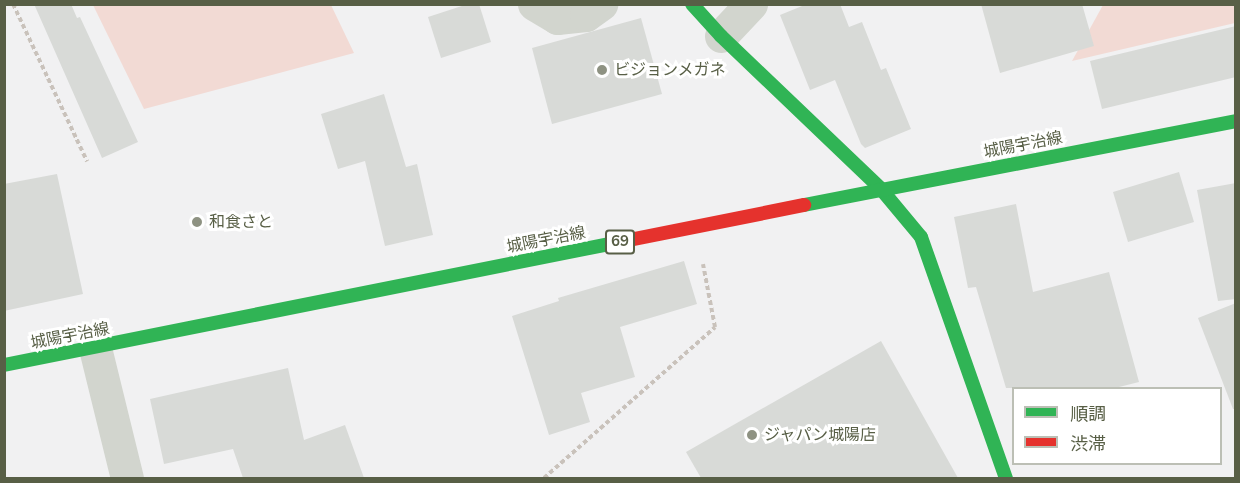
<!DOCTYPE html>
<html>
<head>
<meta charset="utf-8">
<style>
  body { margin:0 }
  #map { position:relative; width:1240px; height:483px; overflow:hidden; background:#f1f1f2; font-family:"Nunito Sans","Noto Sans JP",sans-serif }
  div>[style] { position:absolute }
  .green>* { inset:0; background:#f2dad4 }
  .building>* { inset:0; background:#d8dad7 }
  .path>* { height:4px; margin-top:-2px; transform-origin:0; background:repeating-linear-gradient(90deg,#c9c2bb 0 4.5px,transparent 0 7.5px) }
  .street>* { height:33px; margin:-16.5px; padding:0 16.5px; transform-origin:16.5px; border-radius:16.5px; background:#d2d5ce }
  .fast>* { height:14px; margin:-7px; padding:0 7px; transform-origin:7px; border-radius:7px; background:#30b455 }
  .jam>* { height:14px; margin:-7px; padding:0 7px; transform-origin:7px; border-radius:7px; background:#e5322d }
  .dots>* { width:16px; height:16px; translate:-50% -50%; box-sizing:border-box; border:3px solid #fff; border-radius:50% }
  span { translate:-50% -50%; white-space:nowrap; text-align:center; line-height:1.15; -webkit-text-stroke:6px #fff; paint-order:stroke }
  .shield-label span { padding:2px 4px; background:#fff; border:2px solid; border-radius:4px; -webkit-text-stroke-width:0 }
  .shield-label { font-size:15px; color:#585f46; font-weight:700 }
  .poi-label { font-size:16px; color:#585f46 }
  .left { translate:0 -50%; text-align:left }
  .street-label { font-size:16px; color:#585f46 }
  .frame { position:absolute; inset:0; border:6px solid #585f46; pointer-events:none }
  .legend { position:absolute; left:1012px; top:387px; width:210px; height:78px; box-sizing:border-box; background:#fff; border:2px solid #bcbfb5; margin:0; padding:8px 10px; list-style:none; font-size:18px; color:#585f46 }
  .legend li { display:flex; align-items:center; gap:12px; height:30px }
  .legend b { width:30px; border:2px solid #bcbfb5 }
</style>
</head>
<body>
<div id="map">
  <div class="green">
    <i style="clip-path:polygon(93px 5px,331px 5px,354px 53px,144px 109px)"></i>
    <i style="clip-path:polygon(1103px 5px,1235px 5px,1235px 23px,1072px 61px)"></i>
  </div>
  <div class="building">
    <i style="clip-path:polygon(34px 4px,71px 4px,77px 18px,80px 17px,138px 142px,102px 158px)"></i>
    <i style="clip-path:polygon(468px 4px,479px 4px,491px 42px,441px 58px,428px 17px)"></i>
    <i style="clip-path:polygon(807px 4px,840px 4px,849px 27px,862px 22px,881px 70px,886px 68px,911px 129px,865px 148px,861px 144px,835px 80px,810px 90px,780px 15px)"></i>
    <i style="clip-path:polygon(981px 4px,1082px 4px,1094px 46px,1000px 73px)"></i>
    <i style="clip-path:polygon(641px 18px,662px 94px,552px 124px,532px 48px)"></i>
    <i style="clip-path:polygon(1236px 26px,1236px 77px,1102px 109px,1090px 61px)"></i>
    <i style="clip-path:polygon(384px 94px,406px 167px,417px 164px,433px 235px,385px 246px,365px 161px,338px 169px,321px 114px)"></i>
    <i style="clip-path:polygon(1179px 172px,1194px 222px,1128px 242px,1113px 192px)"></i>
    <i style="clip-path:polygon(57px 174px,83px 294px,4px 311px,4px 184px)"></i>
    <i style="clip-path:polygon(1236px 183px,1236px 299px,1218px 301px,1197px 190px)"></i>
    <i style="clip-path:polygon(1016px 204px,1033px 292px,1109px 272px,1139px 382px,1115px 388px,1006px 388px,976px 287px,968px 288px,954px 217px)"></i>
    <i style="clip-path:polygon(684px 261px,697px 304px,620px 327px,635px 377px,581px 393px,590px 422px,549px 435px,512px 316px,559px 301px,558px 298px)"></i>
    <i style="clip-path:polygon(1236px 303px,1236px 409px,1233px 409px,1198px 318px)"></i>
    <i style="clip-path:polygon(881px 341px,958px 478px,701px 478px,686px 452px)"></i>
    <i style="clip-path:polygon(288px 368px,304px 440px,345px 425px,364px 478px,243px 478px,233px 449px,164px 464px,150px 399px)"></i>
  </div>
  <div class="path">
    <i style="left:13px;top:4px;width:174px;rotate:64.8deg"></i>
    <i style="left:544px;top:478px;width:228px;rotate:-41.4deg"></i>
    <i style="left:715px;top:327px;width:64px;rotate:-100.8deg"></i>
  </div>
  <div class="street">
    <i style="left:534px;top:4px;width:27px;rotate:31deg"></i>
    <i style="left:557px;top:18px;width:29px;rotate:-6deg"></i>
    <i style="left:586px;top:15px;width:19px;rotate:-36deg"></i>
    <i style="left:721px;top:36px;width:44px;rotate:-46.8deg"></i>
    <i style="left:95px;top:348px;width:134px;rotate:76.2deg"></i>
  </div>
  <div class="fast">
    <i style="left:692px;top:4px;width:43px;rotate:47.8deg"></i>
    <i style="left:721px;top:36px;width:221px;rotate:43.7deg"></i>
    <i style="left:881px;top:189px;width:62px;rotate:50.2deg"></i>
    <i style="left:921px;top:237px;width:256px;rotate:70.6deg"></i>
    <i style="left:804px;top:205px;width:440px;rotate:-11deg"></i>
    <i style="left:4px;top:365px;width:622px;rotate:-11.31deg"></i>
  </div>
  <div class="jam">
    <i style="left:614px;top:243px;width:194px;rotate:-11.3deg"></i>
  </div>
  <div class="dots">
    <i style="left:602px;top:70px;background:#8e9282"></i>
    <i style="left:197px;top:222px;background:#8e9282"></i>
    <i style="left:752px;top:435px;background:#8e9282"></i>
  </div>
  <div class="shield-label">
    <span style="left:620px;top:242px">69</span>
  </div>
  <div class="poi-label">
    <span class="left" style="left:614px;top:70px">ビジョンメガネ</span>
    <span class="left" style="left:209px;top:222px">和食さと</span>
    <span class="left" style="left:764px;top:435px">ジャパン城陽店</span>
  </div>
  <div class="street-label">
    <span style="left:1023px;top:145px;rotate:-11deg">城陽宇治線</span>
    <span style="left:546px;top:240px;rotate:-11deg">城陽宇治線</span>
    <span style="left:70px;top:336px;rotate:-11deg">城陽宇治線</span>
  </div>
  <div class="frame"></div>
  <ul class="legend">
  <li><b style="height:8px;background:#30b455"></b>順調</li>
  <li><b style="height:8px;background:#e5322d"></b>渋滞</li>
  </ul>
</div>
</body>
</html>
